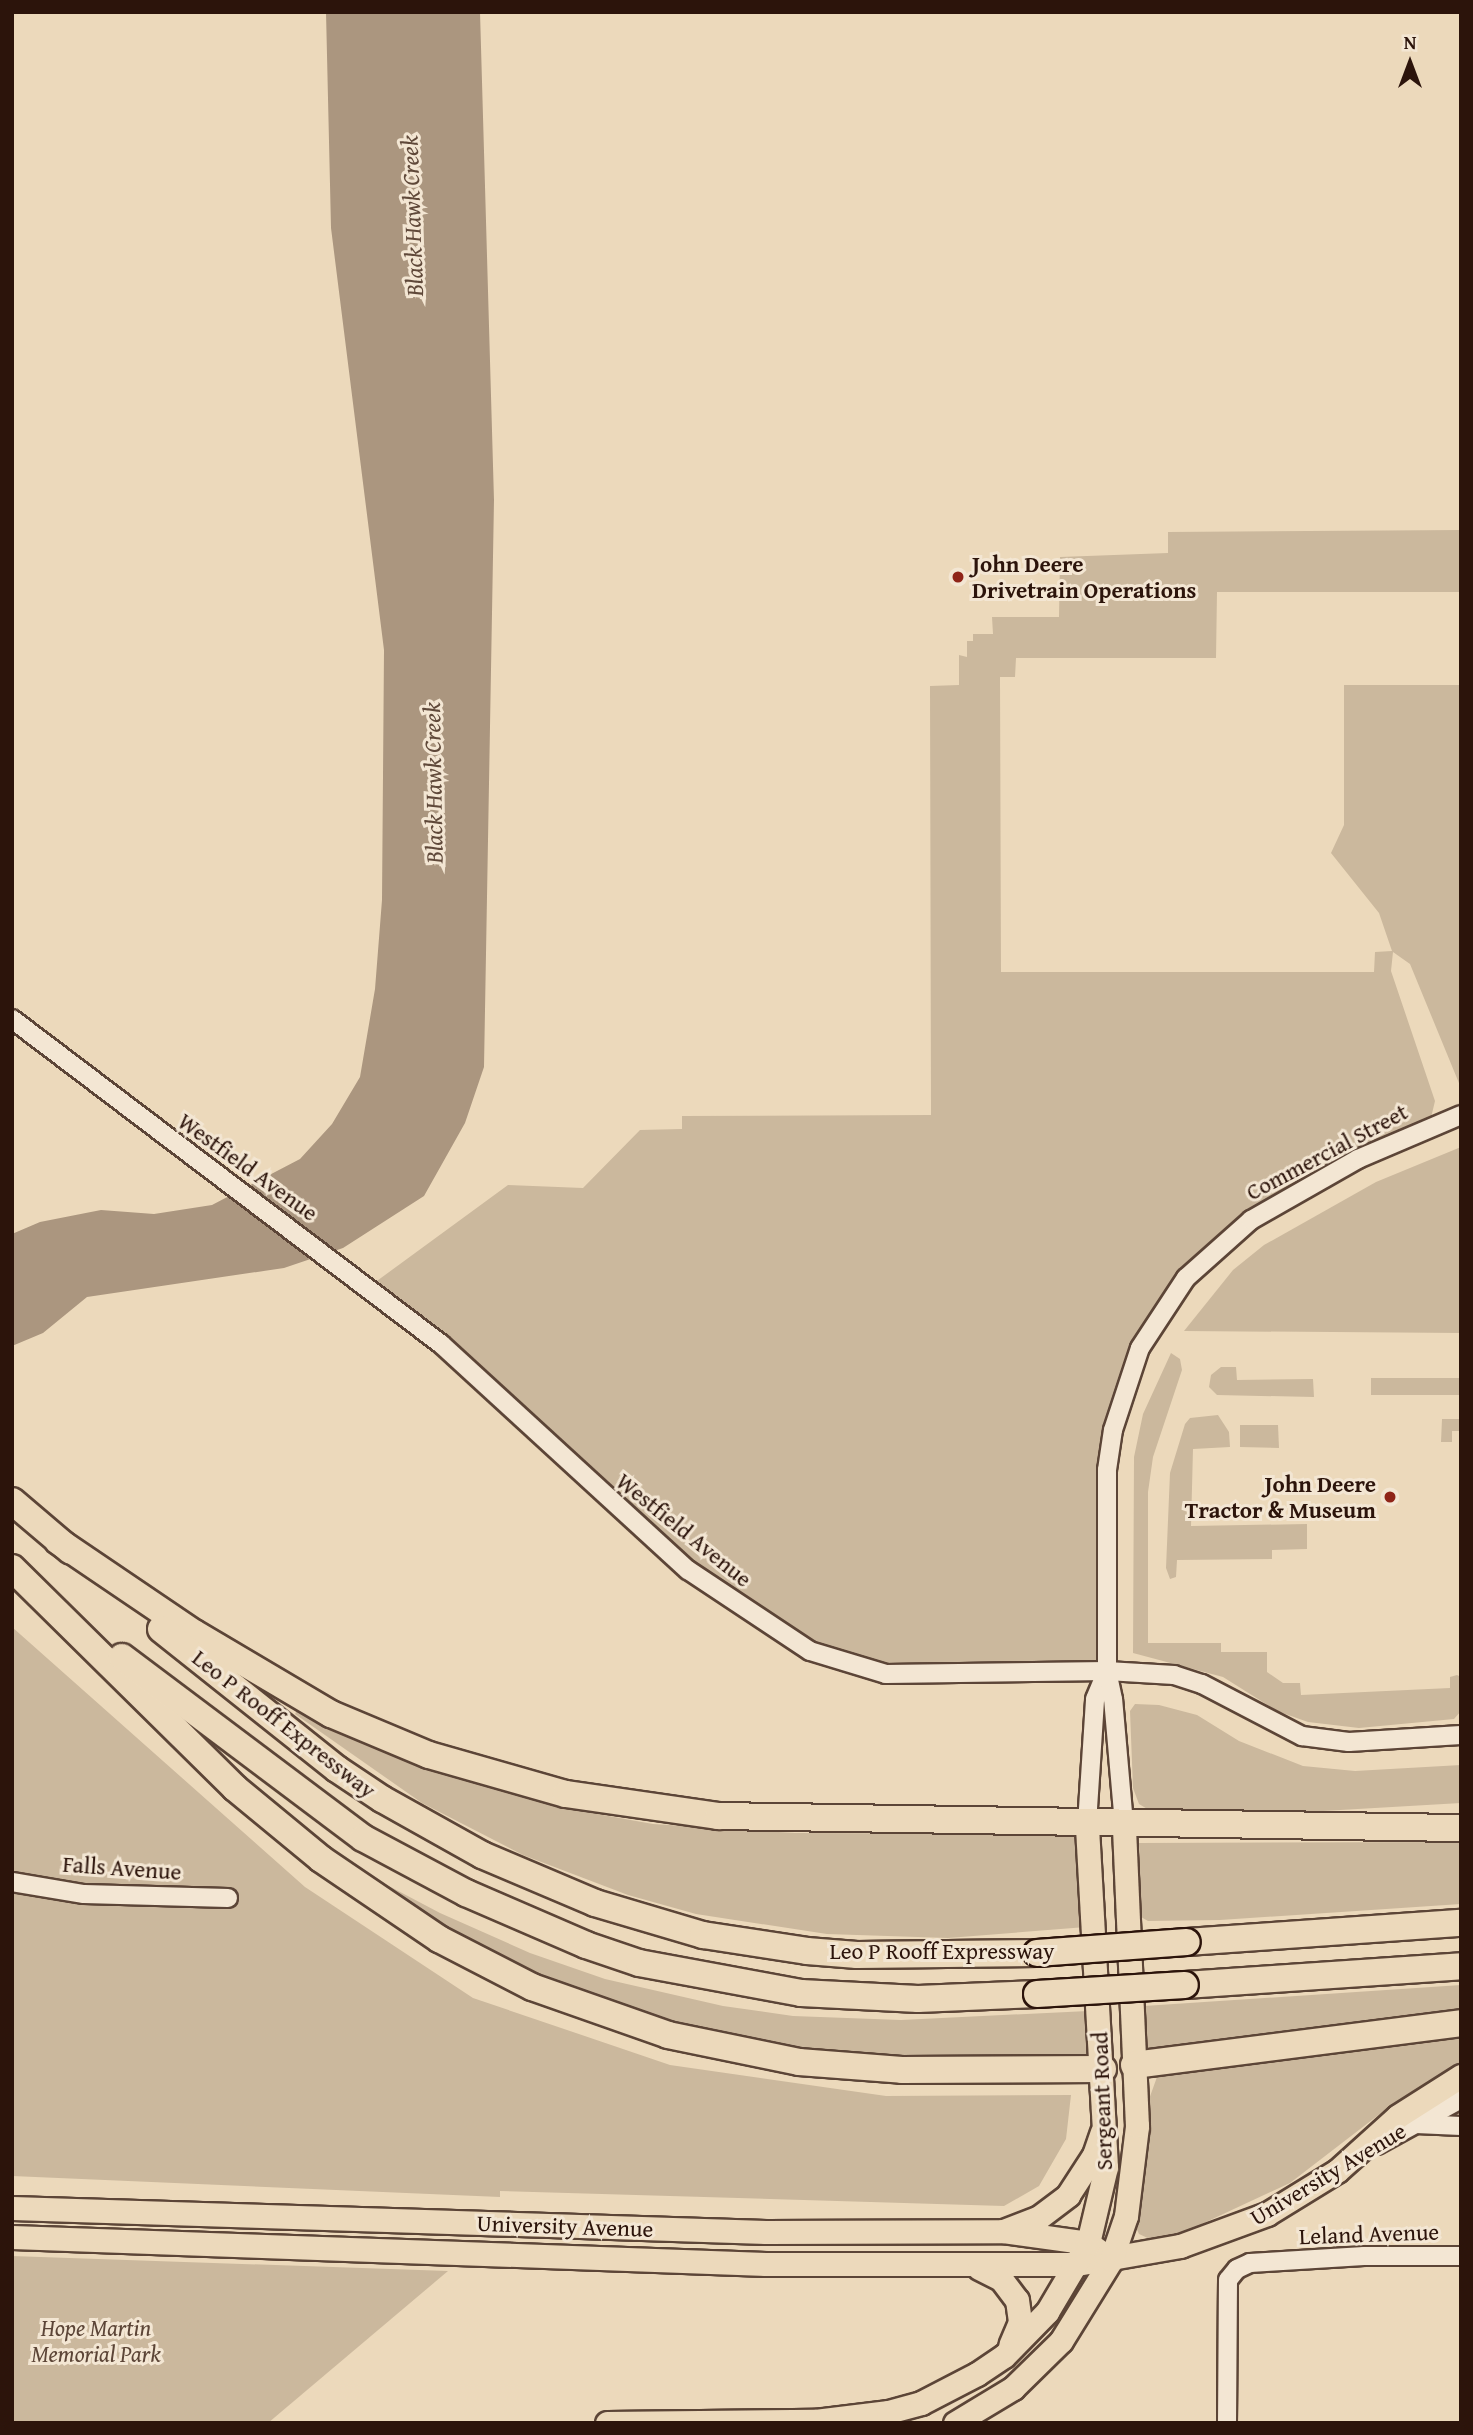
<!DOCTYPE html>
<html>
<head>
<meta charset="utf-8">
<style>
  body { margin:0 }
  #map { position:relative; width:1473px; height:2435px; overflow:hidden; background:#ecd9bb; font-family:"Gentium Book Plus",serif }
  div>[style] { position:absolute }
  .green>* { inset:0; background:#cbb89d }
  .water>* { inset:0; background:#ab967f }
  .roads { filter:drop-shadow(2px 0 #5c4537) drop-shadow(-2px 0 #5c4537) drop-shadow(0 2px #5c4537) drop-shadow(0 -2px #5c4537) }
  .minor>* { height:18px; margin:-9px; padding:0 9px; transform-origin:9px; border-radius:9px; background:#f3e6d3 }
  .major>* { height:23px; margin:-11.5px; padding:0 11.5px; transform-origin:11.5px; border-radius:11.5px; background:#ecd9bb }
  .highway>* { height:26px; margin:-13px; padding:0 13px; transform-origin:13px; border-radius:13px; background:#ecd9bb }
  .bridges { filter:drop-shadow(2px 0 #2c140b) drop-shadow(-2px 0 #2c140b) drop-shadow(0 2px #2c140b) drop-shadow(0 -2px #2c140b) }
  .highway-bridge>* { height:26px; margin:-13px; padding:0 13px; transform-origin:13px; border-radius:13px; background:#ecd9bb }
  .dots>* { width:19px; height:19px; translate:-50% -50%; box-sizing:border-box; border:4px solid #f3e6d3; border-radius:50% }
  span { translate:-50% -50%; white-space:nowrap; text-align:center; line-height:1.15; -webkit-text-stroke:6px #f3e6d3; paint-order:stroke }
  .poi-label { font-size:23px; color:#2c140b; font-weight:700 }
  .left { translate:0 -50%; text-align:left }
  .right { translate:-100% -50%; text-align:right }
  .street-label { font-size:23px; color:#2c140b }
  .park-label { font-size:23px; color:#5c4537; font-style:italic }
  .water-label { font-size:24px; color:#5f4839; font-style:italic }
  .frame { position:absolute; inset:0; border:14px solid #2c140b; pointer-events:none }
  .north { position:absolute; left:1375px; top:28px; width:70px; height:70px; -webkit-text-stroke:5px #f3e6d3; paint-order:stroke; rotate:0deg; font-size:19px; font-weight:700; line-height:28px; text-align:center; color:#2c140b }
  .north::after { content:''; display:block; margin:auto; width:24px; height:32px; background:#2c140b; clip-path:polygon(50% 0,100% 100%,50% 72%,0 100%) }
</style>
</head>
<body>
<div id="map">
  <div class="green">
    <i style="clip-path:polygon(1461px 530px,1461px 592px,1217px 592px,1216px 658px,1016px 658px,1015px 677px,1000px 677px,1001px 972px,1374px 972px,1375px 952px,1392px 951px,1379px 913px,1331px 853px,1344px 825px,1344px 685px,1461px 685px,1461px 1088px,1410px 964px,1393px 952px,1391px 971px,1435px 1101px,1429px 1126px,1288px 1196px,1162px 1311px,1113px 1430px,1107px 1671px,845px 1664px,753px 1617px,370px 1286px,508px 1185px,583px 1188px,640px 1130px,682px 1129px,682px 1116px,931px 1115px,930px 686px,959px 685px,959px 655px,967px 657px,967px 641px,973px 641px,973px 634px,993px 634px,992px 617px,1059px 617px,1060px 557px,1168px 553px,1168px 532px)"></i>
    <i style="clip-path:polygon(1461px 1147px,1461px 1333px,1184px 1331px,1233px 1270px,1264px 1245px,1376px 1182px)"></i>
    <i style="clip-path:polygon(1171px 1353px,1180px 1359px,1182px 1370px,1153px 1457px,1148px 1492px,1148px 1643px,1221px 1643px,1221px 1652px,1267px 1652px,1267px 1672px,1283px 1683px,1300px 1683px,1301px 1695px,1450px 1688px,1450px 1677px,1457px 1675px,1461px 1677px,1461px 1711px,1454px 1719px,1359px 1728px,1308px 1722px,1277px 1711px,1223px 1677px,1133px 1653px,1134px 1457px,1143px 1414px)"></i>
    <i style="clip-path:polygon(1236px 1367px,1237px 1380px,1313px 1379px,1314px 1397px,1217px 1395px,1209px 1387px,1211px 1375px,1221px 1367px)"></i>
    <i style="clip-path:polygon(1371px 1378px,1461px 1378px,1461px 1395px,1371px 1395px)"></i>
    <i style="clip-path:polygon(1218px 1415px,1229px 1432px,1230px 1447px,1193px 1449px,1191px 1526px,1307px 1524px,1307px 1549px,1272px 1550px,1272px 1559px,1177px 1560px,1176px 1577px,1170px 1579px,1166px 1568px,1170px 1473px,1185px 1424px,1190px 1418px)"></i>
    <i style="clip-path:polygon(1442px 1419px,1461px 1419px,1461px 1431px,1452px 1431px,1452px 1442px,1441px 1442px)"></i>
    <i style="clip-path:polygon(1240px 1425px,1278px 1425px,1279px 1448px,1240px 1447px)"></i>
    <i style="clip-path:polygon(12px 1627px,305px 1887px,473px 1998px,670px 2065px,886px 2096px,1071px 2095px,1066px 2139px,1039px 2186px,1004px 2206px,500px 2191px,500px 2197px,12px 2176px)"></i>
    <i style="clip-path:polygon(1135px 1704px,1159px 1705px,1197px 1715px,1239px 1741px,1303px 1766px,1355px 1771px,1461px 1765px,1461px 1803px,1306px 1812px,1154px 1813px,1139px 1804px,1133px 1788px,1130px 1711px)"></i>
    <i style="clip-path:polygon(299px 1707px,416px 1761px,481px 1784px,575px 1810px,653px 1824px,795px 1833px,1076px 1834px,1080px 1836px,1086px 1927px,948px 1938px,827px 1934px,696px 1914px,628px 1895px,523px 1855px,422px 1803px,295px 1714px)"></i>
    <i style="clip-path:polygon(1461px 1842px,1461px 1904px,1220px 1920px,1148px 1921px,1141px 1917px,1139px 1843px)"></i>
    <i style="clip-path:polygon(366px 1874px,440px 1913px,530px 1953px,605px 1979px,723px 2006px,793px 2016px,901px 2020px,1088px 2011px,1087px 2060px,927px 2065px,803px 2055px,595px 2004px,468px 1946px,364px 1879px)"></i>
    <i style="clip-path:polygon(1461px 1985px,1461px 2014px,1146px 2054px,1144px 2047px,1144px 2006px)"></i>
    <i style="clip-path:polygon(1461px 2030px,1461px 2066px,1381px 2113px,1290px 2183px,1191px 2229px,1152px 2240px,1139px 2234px,1134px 2223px,1145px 2160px,1148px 2102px,1157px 2077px)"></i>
    <i style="clip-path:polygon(12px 2256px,448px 2271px,268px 2423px,12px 2423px)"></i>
  </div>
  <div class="water">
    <i style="clip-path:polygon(326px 12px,480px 12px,494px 500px,484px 1067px,465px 1123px,424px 1196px,343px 1248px,284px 1268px,87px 1297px,43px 1333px,12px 1346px,12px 1234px,40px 1222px,101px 1210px,154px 1214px,212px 1205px,300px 1159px,332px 1124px,360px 1077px,375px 989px,382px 900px,384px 650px,331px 228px)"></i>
  </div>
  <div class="roads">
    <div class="minor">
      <i style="left:12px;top:1019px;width:538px;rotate:37.15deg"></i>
      <i style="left:441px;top:1344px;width:335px;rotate:42.5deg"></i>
      <i style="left:688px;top:1570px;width:146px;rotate:33.6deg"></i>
      <i style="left:810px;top:1651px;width:79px;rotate:16.8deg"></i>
      <i style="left:886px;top:1674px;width:221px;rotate:-0.8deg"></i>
      <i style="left:1107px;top:1671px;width:67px;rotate:3.4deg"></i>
      <i style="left:1174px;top:1675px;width:29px;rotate:18deg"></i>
      <i style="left:1202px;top:1684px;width:113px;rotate:27.5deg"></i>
      <i style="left:1302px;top:1736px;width:47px;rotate:7.3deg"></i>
      <i style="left:1349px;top:1742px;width:112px;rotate:-3.6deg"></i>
      <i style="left:1087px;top:1824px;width:125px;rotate:-86.3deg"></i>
      <i style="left:1095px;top:1699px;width:30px;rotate:-67deg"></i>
      <i style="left:1124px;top:1824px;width:125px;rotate:-95deg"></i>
      <i style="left:1113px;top:1699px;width:29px;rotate:-102deg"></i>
      <i style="left:1107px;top:1671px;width:201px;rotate:-90deg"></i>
      <i style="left:1107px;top:1470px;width:40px;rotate:-81.5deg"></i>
      <i style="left:1113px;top:1430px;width:86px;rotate:-71.8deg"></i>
      <i style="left:1140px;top:1348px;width:84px;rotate:-56.7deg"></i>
      <i style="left:1186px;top:1278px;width:87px;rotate:-41.7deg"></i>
      <i style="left:1251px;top:1220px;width:123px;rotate:-29.7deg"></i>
      <i style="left:1358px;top:1159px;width:112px;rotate:-23.1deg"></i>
      <i style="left:12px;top:1882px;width:73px;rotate:9.5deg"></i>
      <i style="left:84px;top:1894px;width:144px;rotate:1.6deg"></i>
      <i style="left:1416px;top:2124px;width:45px;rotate:2.5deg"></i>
      <i style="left:1377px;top:2145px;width:96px;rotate:-28.7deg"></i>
      <i style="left:1227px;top:2423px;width:143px;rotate:-89.6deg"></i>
      <i style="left:1228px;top:2280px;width:14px;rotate:-51deg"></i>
      <i style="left:1237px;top:2269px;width:14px;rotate:-25deg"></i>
      <i style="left:1250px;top:2263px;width:114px;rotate:-3.5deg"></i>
      <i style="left:1364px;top:2256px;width:97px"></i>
    </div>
    <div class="major">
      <i style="left:12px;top:2208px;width:754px;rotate:1.82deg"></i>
      <i style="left:766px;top:2232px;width:237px;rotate:-0.2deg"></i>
      <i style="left:1003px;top:2231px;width:86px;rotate:8deg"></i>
      <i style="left:1088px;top:2243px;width:29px;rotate:36deg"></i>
      <i style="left:1006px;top:2230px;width:34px;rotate:-21deg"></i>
      <i style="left:1038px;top:2218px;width:38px;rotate:-37deg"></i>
      <i style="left:1068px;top:2195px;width:48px;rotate:-57deg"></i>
      <i style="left:1094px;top:2155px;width:24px;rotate:-71deg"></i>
      <i style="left:12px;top:2237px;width:754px;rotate:2.05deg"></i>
      <i style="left:766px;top:2264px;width:311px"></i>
      <i style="left:1077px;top:2264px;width:105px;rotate:-9.9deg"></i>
      <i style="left:1180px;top:2246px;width:93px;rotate:-20.2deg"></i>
      <i style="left:1267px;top:2214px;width:82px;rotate:-31.6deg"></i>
      <i style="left:1337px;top:2171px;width:82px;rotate:-42deg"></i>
      <i style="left:1398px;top:2116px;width:75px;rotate:-32.4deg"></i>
      <i style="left:979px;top:2268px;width:25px;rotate:27deg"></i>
      <i style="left:1001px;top:2279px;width:26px;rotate:53deg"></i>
      <i style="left:1017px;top:2300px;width:22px;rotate:82deg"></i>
      <i style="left:1020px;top:2322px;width:25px;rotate:113deg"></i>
      <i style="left:607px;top:2423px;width:208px;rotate:-0.6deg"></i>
      <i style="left:815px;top:2421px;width:74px;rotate:-7deg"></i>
      <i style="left:888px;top:2412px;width:34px;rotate:-15deg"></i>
      <i style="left:921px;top:2403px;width:63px;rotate:-27.4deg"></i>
      <i style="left:977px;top:2374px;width:32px;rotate:-34deg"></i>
      <i style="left:1004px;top:2356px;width:62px;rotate:-45.7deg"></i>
      <i style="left:1047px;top:2312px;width:80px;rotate:-59.3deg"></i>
      <i style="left:1088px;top:2243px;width:78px;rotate:-76.7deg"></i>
      <i style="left:1106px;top:2167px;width:344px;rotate:-93.2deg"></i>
      <i style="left:955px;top:2423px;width:68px;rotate:-31.1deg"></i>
      <i style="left:1013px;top:2388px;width:67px;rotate:-44.4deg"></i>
      <i style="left:1061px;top:2341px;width:95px;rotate:-58.3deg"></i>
      <i style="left:1111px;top:2260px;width:46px;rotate:-71.2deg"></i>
      <i style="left:1126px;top:2216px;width:91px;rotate:-83deg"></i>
      <i style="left:1137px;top:2126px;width:302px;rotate:-92.5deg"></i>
    </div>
    <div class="highway">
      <i style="left:12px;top:1501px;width:77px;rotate:40.3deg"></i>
      <i style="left:58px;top:1541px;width:164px;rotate:34.1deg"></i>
      <i style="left:194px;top:1633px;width:159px;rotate:30.6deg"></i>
      <i style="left:331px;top:1714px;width:106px;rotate:22.7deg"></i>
      <i style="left:429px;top:1755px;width:142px;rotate:15.9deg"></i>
      <i style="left:566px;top:1794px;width:154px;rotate:8.2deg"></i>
      <i style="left:718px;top:1816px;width:743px;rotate:0.93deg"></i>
      <i style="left:12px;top:1568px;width:313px;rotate:44.6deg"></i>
      <i style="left:235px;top:1788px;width:112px;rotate:39.5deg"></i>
      <i style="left:321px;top:1859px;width:143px;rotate:34.1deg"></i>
      <i style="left:439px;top:1939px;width:105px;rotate:27.3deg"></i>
      <i style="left:532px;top:1987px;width:144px;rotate:19.4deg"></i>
      <i style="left:668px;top:2035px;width:134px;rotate:11.6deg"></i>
      <i style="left:799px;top:2062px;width:103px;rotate:4.4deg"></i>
      <i style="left:902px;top:2070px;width:201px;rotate:-0.3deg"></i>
      <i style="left:161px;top:1629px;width:225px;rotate:38.5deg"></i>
      <i style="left:337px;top:1769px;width:54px;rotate:33.7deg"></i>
      <i style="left:382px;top:1799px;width:115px;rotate:29.2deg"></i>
      <i style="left:482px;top:1855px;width:123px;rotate:23deg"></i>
      <i style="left:595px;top:1903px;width:113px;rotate:16.5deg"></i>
      <i style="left:703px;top:1935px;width:105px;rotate:8.7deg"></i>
      <i style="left:807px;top:1951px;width:50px;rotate:4.6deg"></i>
      <i style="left:857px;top:1955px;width:180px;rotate:-0.6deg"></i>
      <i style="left:122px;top:1657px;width:301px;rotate:36.9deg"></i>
      <i style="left:363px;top:1838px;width:117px;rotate:28.1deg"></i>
      <i style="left:466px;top:1893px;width:131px;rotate:23.4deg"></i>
      <i style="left:586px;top:1945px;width:56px;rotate:18.8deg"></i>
      <i style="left:639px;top:1963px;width:165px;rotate:10.5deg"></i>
      <i style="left:801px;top:1993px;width:117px;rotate:2.9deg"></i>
      <i style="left:918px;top:1999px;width:119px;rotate:-2.4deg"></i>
      <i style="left:1187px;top:1942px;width:275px;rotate:-4deg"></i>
      <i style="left:1185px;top:1985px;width:277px;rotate:-3.9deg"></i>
      <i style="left:1134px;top:2065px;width:330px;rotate:-7.3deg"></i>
    </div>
  </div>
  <div class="bridges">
    <div class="highway-bridge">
      <i style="left:1037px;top:1953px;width:150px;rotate:-4.2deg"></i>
      <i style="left:1037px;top:1994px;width:148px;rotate:-3.5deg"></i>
    </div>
  </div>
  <div class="dots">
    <i style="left:958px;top:577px;background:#8f2418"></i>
    <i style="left:1390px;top:1497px;background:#8f2418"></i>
  </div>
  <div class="poi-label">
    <span class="left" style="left:972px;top:577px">John Deere<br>Drivetrain Operations</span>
    <span class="right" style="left:1376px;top:1497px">John Deere<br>Tractor &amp; Museum</span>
  </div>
  <div class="street-label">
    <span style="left:1327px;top:1152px;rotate:-28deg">Commercial Street</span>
    <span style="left:248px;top:1167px;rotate:36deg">Westfield Avenue</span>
    <span style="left:684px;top:1530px;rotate:39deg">Westfield Avenue</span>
    <span style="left:284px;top:1724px;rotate:38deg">Leo P Rooff Expressway</span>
    <span style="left:122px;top:1868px;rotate:4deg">Falls Avenue</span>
    <span style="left:942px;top:1951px">Leo P Rooff Expressway</span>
    <span style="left:1102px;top:2101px;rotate:-92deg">Sergeant Road</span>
    <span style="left:1328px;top:2174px;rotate:-31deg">University Avenue</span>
    <span style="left:565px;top:2226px;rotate:2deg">University Avenue</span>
    <span style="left:1369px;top:2234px;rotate:-2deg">Leland Avenue</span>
  </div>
  <div class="park-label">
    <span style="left:96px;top:2341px">Hope Martin<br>Memorial Park</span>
  </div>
  <div class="water-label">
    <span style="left:412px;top:216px;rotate:-92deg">Black Hawk Creek</span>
    <span style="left:433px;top:783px;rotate:-91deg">Black Hawk Creek</span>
  </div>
  <div class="frame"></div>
  <div class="north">N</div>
</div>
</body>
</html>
